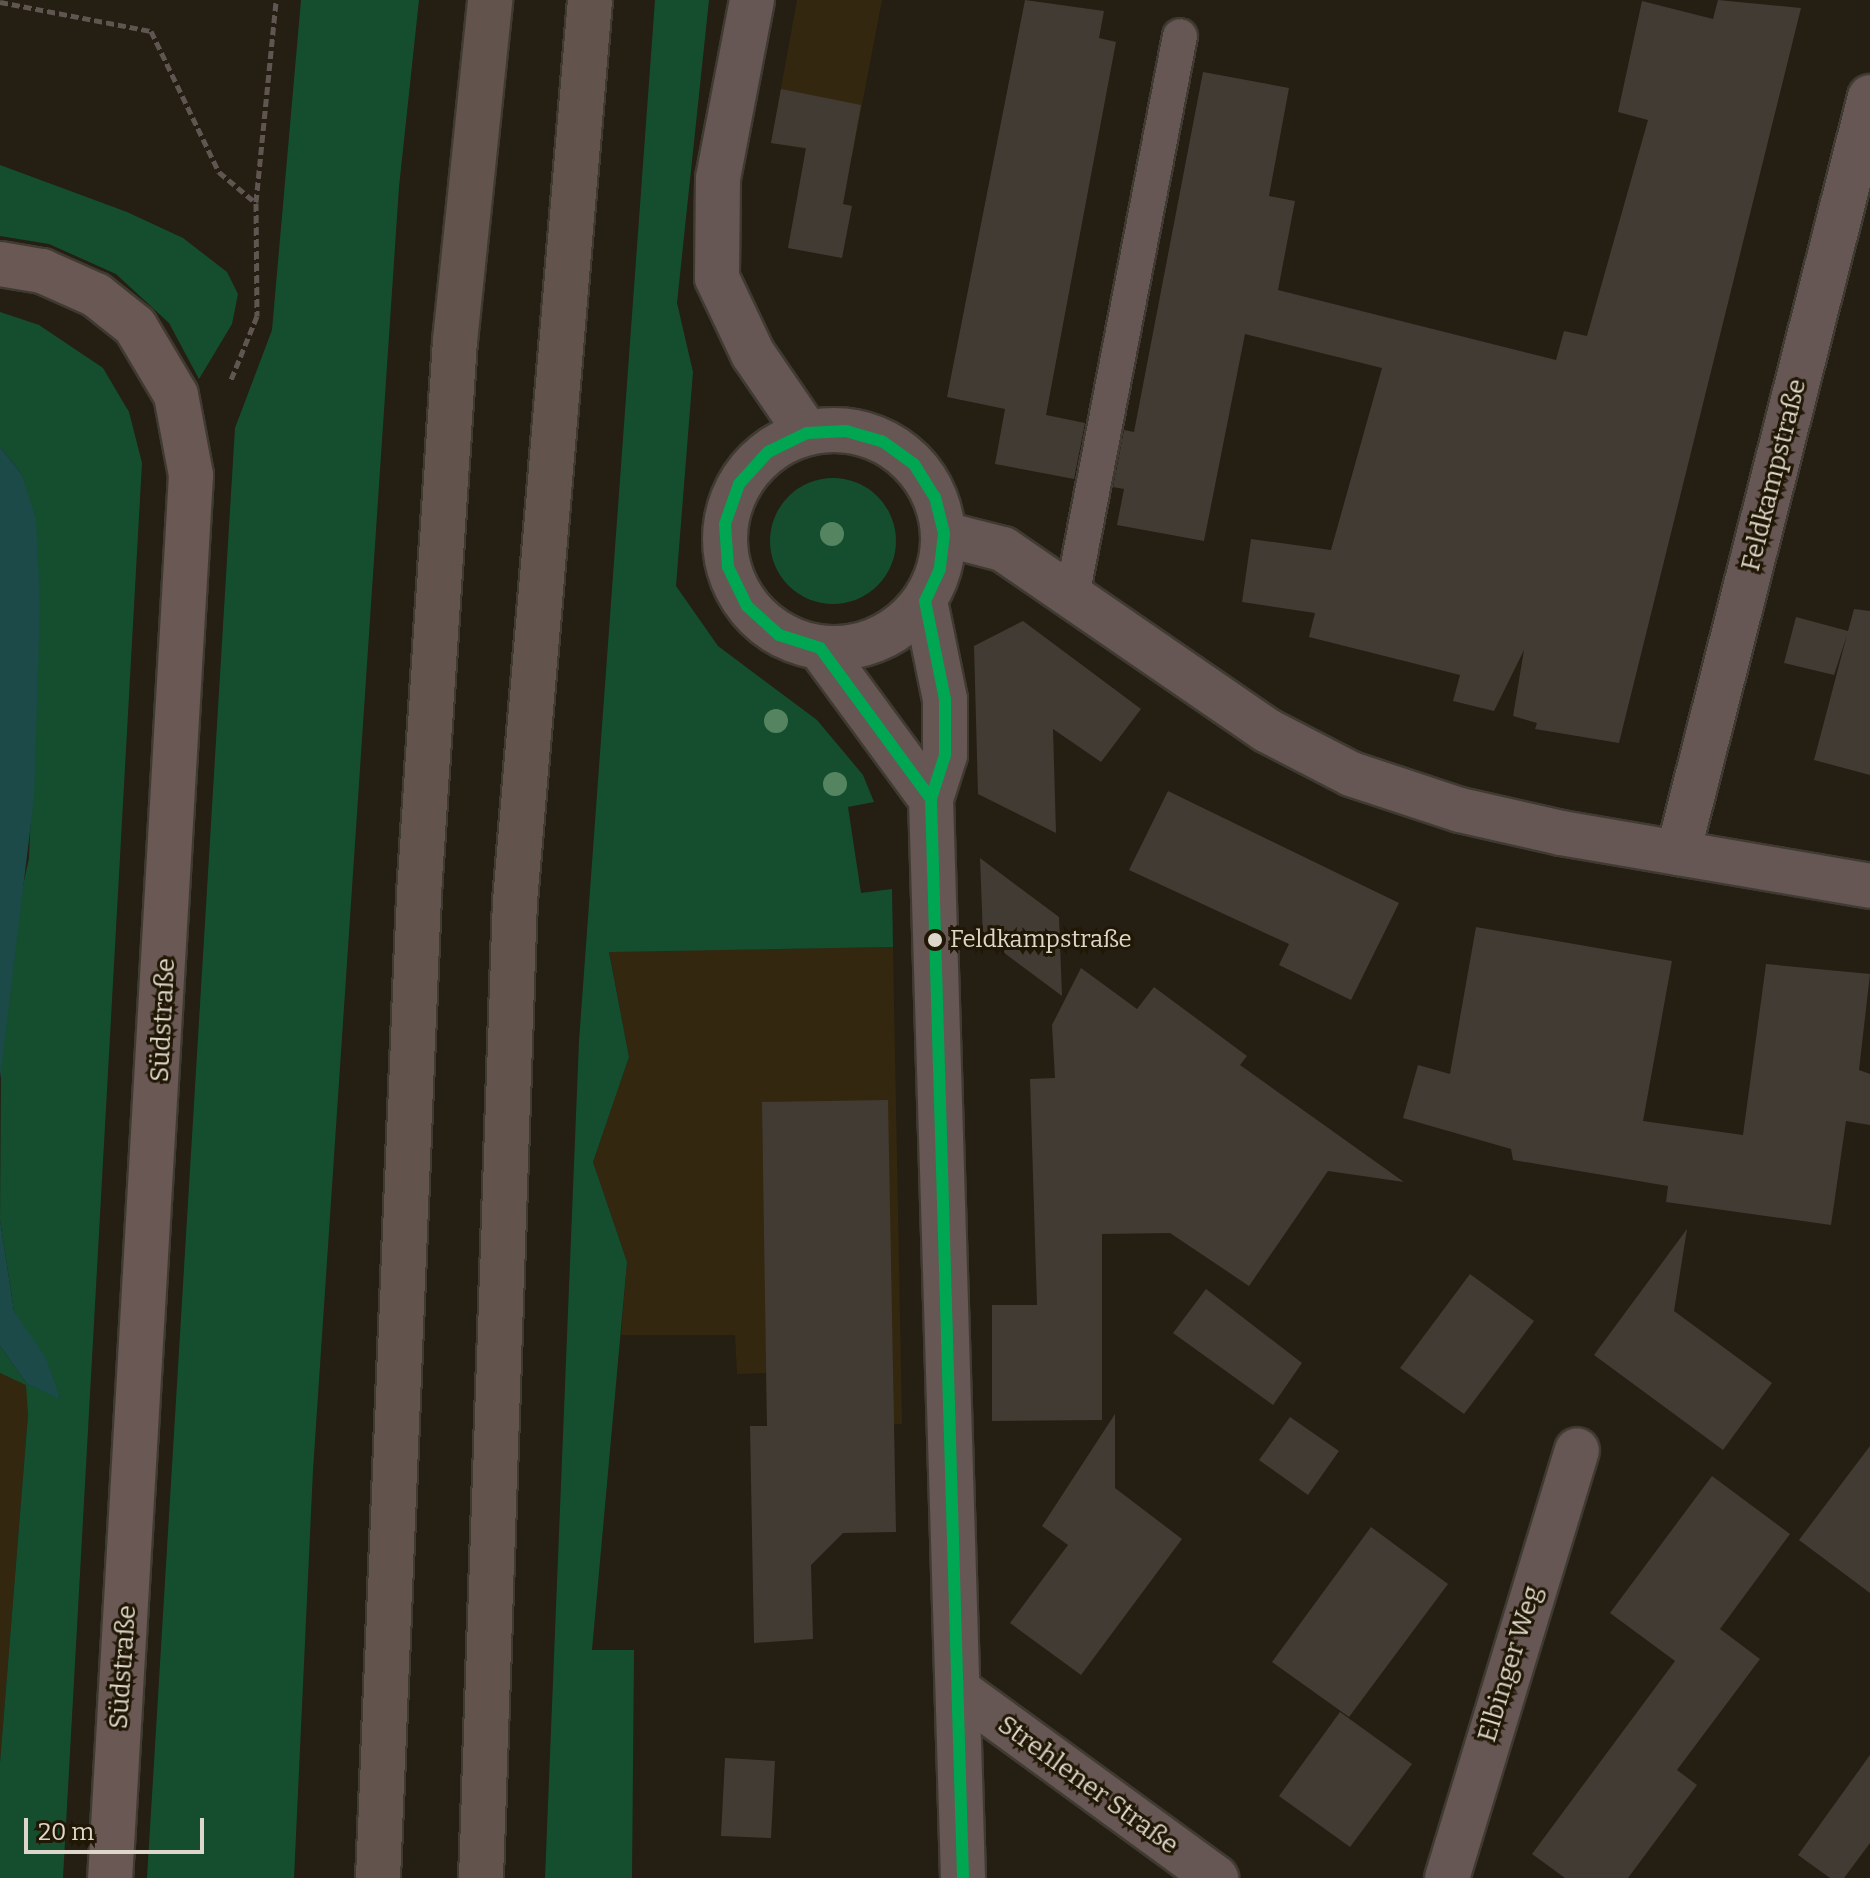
<!DOCTYPE html>
<html>
<head>
<meta charset="utf-8">
<style>
  body { margin:0 }
  #map { position:relative; width:1870px; height:1878px; overflow:hidden; background:#241e13; font-family:Bitter,serif }
  div>[style] { position:absolute }
  .built>* { inset:0; background:#34270f }
  .green>* { inset:0; background:#154e2f }
  .round { border-radius:50% }
  .water>* { inset:0; background:#1b4a49 }
  .building>* { inset:0; background:#423b34 }
  .path>* { height:5px; margin-top:-2.5px; transform-origin:0; background:repeating-linear-gradient(90deg,#605651 0 8px,transparent 0 12px) }
  .roads { filter:drop-shadow(2px 0 #403b32) drop-shadow(-2px 0 #403b32) drop-shadow(0 2px #403b32) drop-shadow(0 -2px #403b32) }
  .lane>* { height:34px; margin:-17px; padding:0 17px; transform-origin:17px; border-radius:17px; background:#665654 }
  .street>* { height:44px; margin:-22px; padding:0 22px; transform-origin:22px; border-radius:22px; background:#665654 }
  .street>.ring { margin:-22px; padding:0; box-sizing:content-box; background:none; border:44px solid #665654; border-radius:50% }
  .secondary>* { height:44px; margin:-22px; padding:0 22px; transform-origin:22px; border-radius:22px; background:#6a5854 }
  .highway>* { height:44px; margin:-22px; padding:0 22px; transform-origin:22px; border-radius:22px; background:#62534d }
  .bus-1>* { height:12px; margin:-6px; padding:0 6px; transform-origin:6px; border-radius:6px; background:#00a651 }
  .trees>* { width:24px; height:24px; margin:-12px; border-radius:50%; background:#548460 }
  .dots>* { width:22px; height:22px; translate:-50% -50%; box-sizing:border-box; border:4px solid #211705; border-radius:50% }
  span { translate:-50% -50%; white-space:nowrap; text-align:center; line-height:1.15; -webkit-text-stroke:6px #211705; paint-order:stroke }
  .bus-label { font-size:24px; color:#ddd6cb }
  .left { translate:0 -50%; text-align:left }
  .street-label { font-size:26px; color:#ddd6cb }
  .scale { position:absolute; left:24px; top:1818px; width:180px; height:36px; box-sizing:border-box; border:4px solid #ddd6cb; border-top:0; padding-left:10px; font-size:24px; line-height:28px; white-space:nowrap; color:#ddd6cb; -webkit-text-stroke:6px #211705; paint-order:stroke }
</style>
</head>
<body>
<div id="map">
  <div class="built">
    <i style="clip-path:polygon(797px 0,882px 0,852px 157px,771px 143px)"></i>
    <i style="clip-path:polygon(893px 947px,902px 1424px,767px 1426px,766px 1373px,737px 1374px,735px 1335px,621px 1335px,627px 1262px,593px 1162px,629px 1057px,609px 951px)"></i>
    <i style="clip-path:polygon(0 1373px,27px 1384px,28px 1415px,0 1763px)"></i>
  </div>
  <div class="green">
    <i style="clip-path:polygon(301px 0,419px 0,399px 187px,313px 1470px,294px 1878px,147px 1878px,235px 428px,272px 330px)"></i>
    <i style="clip-path:polygon(655px 0,709px 0,677px 303px,693px 372px,676px 586px,718px 646px,817px 720px,863px 775px,874px 802px,848px 807px,861px 893px,892px 889px,893px 947px,609px 952px,629px 1057px,593px 1162px,627px 1262px,592px 1650px,634px 1650px,632px 1878px,545px 1878px,579px 1041px)"></i>
    <i style="clip-path:polygon(0 165px,127px 212px,183px 238px,227px 272px,238px 294px,232px 324px,199px 379px,169px 323px,116px 274px,49px 244px,0 236px)"></i>
    <i style="clip-path:polygon(0 312px,39px 325px,103px 368px,129px 412px,142px 463px,63px 1878px,0 1878px,0 1763px,28px 1415px,26px 1385px,0 1373px,0 1346px,27px 1384px,60px 1398px,14px 1311px,0 1220px,1px 1067px,13px 932px,29px 858px,35px 713px,21px 473px,0 447px)"></i>
    <i class="round" style="left:770px;top:478px;width:126px;height:126px"></i>
  </div>
  <div class="water">
    <i style="clip-path:polygon(0 447px,21px 473px,36px 519px,40px 606px,34px 798px,0 1079px)"></i>
    <i style="clip-path:polygon(0 1220px,14px 1311px,46px 1358px,60px 1399px,27px 1384px,0 1346px)"></i>
  </div>
  <div class="building">
    <i style="clip-path:polygon(1025px 0,1104px 11px,1099px 38px,1116px 42px,1046px 415px,1085px 423px,1074px 479px,995px 464px,1005px 409px,947px 397px)"></i>
    <i style="clip-path:polygon(1718px 0,1801px 8px,1619px 743px,1535px 729px,1537px 723px,1513px 716px,1524px 650px,1494px 711px,1453px 701px,1460px 675px,1309px 637px,1315px 613px,1242px 602px,1251px 539px,1331px 550px,1382px 368px,1245px 334px,1204px 541px,1117px 525px,1124px 489px,1113px 487px,1124px 430px,1134px 432px,1203px 72px,1289px 88px,1269px 196px,1295px 201px,1278px 290px,1556px 360px,1564px 331px,1587px 336px,1648px 120px,1618px 112px,1642px 1px,1713px 19px)"></i>
    <i style="clip-path:polygon(781px 89px,861px 105px,843px 204px,852px 206px,842px 258px,788px 248px,806px 148px,771px 143px)"></i>
    <i style="clip-path:polygon(1854px 609px,1870px 611px,1870px 775px,1814px 760px,1847px 635px,1834px 675px,1784px 663px,1796px 617px,1848px 631px)"></i>
    <i style="clip-path:polygon(1023px 621px,1141px 709px,1101px 762px,1053px 729px,1056px 833px,978px 794px,974px 646px)"></i>
    <i style="clip-path:polygon(1168px 791px,1399px 903px,1351px 1000px,1279px 965px,1289px 944px,1129px 870px)"></i>
    <i style="clip-path:polygon(980px 858px,1059px 917px,1062px 996px,983px 937px)"></i>
    <i style="clip-path:polygon(1476px 927px,1672px 961px,1643px 1121px,1743px 1135px,1766px 964px,1870px 974px,1859px 1070px,1870px 1074px,1870px 1125px,1846px 1121px,1831px 1225px,1666px 1202px,1668px 1186px,1513px 1160px,1511px 1149px,1403px 1118px,1418px 1065px,1450px 1074px)"></i>
    <i style="clip-path:polygon(1081px 968px,1137px 1009px,1154px 987px,1247px 1056px,1240px 1065px,1404px 1182px,1328px 1171px,1249px 1286px,1170px 1233px,1102px 1234px,1102px 1420px,992px 1421px,992px 1305px,1037px 1305px,1030px 1079px,1055px 1078px,1052px 1025px)"></i>
    <i style="clip-path:polygon(888px 1100px,896px 1532px,843px 1533px,811px 1565px,813px 1639px,754px 1643px,750px 1426px,767px 1426px,762px 1102px)"></i>
    <i style="clip-path:polygon(1687px 1229px,1674px 1311px,1772px 1383px,1723px 1450px,1594px 1355px)"></i>
    <i style="clip-path:polygon(1470px 1274px,1534px 1321px,1464px 1414px,1400px 1368px)"></i>
    <i style="clip-path:polygon(1206px 1289px,1302px 1363px,1273px 1405px,1173px 1333px)"></i>
    <i style="clip-path:polygon(1115px 1414px,1115px 1488px,1182px 1539px,1081px 1675px,1010px 1623px,1068px 1545px,1042px 1526px)"></i>
    <i style="clip-path:polygon(1290px 1417px,1339px 1451px,1308px 1495px,1259px 1460px)"></i>
    <i style="clip-path:polygon(1870px 1446px,1870px 1593px,1799px 1540px)"></i>
    <i style="clip-path:polygon(1712px 1476px,1790px 1534px,1720px 1629px,1760px 1659px,1677px 1770px,1697px 1785px,1628px 1878px,1565px 1878px,1532px 1854px,1675px 1661px,1610px 1613px)"></i>
    <i style="clip-path:polygon(1371px 1527px,1448px 1584px,1349px 1717px,1272px 1662px)"></i>
    <i style="clip-path:polygon(1340px 1712px,1412px 1764px,1350px 1847px,1279px 1796px)"></i>
    <i style="clip-path:polygon(1870px 1755px,1870px 1843px,1844px 1878px,1830px 1878px,1798px 1855px)"></i>
    <i style="clip-path:polygon(725px 1758px,775px 1761px,771px 1838px,721px 1836px)"></i>
  </div>
  <div class="path">
    <i style="left:0;top:2px;width:154px;rotate:10.9deg"></i>
    <i style="left:151px;top:31px;width:157px;rotate:64.3deg"></i>
    <i style="left:219px;top:172px;width:48px;rotate:40deg"></i>
    <i style="left:256px;top:203px;width:113px;rotate:89.5deg"></i>
    <i style="left:257px;top:316px;width:71px;rotate:112.2deg"></i>
    <i style="left:256px;top:202px;width:203px;rotate:-84.3deg"></i>
  </div>
  <div class="roads">
    <div class="lane">
      <i style="left:1073px;top:591px;width:565px;rotate:-79.09deg"></i>
    </div>
    <div class="street">
      <i style="left:752px;top:0;width:181px;rotate:100.8deg"></i>
      <i style="left:718px;top:178px;width:100px;rotate:90.6deg"></i>
      <i style="left:717px;top:278px;width:84px;rotate:64.7deg"></i>
      <i style="left:753px;top:354px;width:96px;rotate:55.6deg"></i>
      <i class="ring" style="left:725px;top:430px;width:174px;height:174px"></i>
      <i style="left:944px;top:534px;width:61px;rotate:14.3deg"></i>
      <i style="left:1003px;top:549px;width:321px;rotate:34.5deg"></i>
      <i style="left:1268px;top:731px;width:93px;rotate:27.4deg"></i>
      <i style="left:1351px;top:774px;width:115px;rotate:18.3deg"></i>
      <i style="left:1460px;top:810px;width:104px;rotate:12.8deg"></i>
      <i style="left:1561px;top:833px;width:314px;rotate:9.7deg"></i>
      <i style="left:925px;top:601px;width:100px;rotate:78.5deg"></i>
      <i style="left:945px;top:699px;width:56px;rotate:90deg"></i>
      <i style="left:945px;top:755px;width:46px;rotate:107.7deg"></i>
      <i style="left:931px;top:799px;width:1079px;rotate:88.3deg"></i>
      <i style="left:820px;top:648px;width:187px;rotate:53.7deg"></i>
      <i style="left:1678px;top:853px;width:780px;rotate:-75.75deg"></i>
      <i style="left:961px;top:1692px;width:316px;rotate:36.1deg"></i>
      <i style="left:1447px;top:1878px;width:447px;rotate:-73.1deg"></i>
    </div>
    <div class="secondary">
      <i style="left:0;top:264px;width:43px;rotate:9.5deg"></i>
      <i style="left:42px;top:271px;width:59px;rotate:24deg"></i>
      <i style="left:96px;top:295px;width:50px;rotate:38.5deg"></i>
      <i style="left:135px;top:326px;width:80px;rotate:59.3deg"></i>
      <i style="left:176px;top:395px;width:81px;rotate:79.4deg"></i>
      <i style="left:191px;top:475px;width:1405px;rotate:93.3deg"></i>
    </div>
    <div class="highway">
      <i style="left:378px;top:1878px;width:985px;rotate:-87.61deg"></i>
      <i style="left:419px;top:894px;width:554px;rotate:-86.28deg"></i>
      <i style="left:455px;top:341px;width:343px;rotate:-84.1deg"></i>
      <i style="left:481px;top:1878px;width:978px;rotate:-88.01deg"></i>
      <i style="left:515px;top:901px;width:904px;rotate:-85.24deg"></i>
    </div>
  </div>
  <div class="bus-1">
    <i style="left:846px;top:431px;width:37px;rotate:16deg"></i>
    <i style="left:882px;top:441px;width:39px;rotate:36deg"></i>
    <i style="left:914px;top:464px;width:39px;rotate:58deg"></i>
    <i style="left:935px;top:497px;width:38px;rotate:76deg"></i>
    <i style="left:944px;top:534px;width:35px;rotate:97deg"></i>
    <i style="left:940px;top:569px;width:35px;rotate:115deg"></i>
    <i style="left:925px;top:601px;width:100px;rotate:78.5deg"></i>
    <i style="left:945px;top:699px;width:56px;rotate:90deg"></i>
    <i style="left:945px;top:755px;width:46px;rotate:107.7deg"></i>
    <i style="left:931px;top:799px;width:187px;rotate:-126.3deg"></i>
    <i style="left:820px;top:648px;width:43px;rotate:-162.4deg"></i>
    <i style="left:779px;top:635px;width:43px;rotate:-137.8deg"></i>
    <i style="left:747px;top:606px;width:43px;rotate:-116deg"></i>
    <i style="left:728px;top:567px;width:43px;rotate:-94deg"></i>
    <i style="left:725px;top:524px;width:42px;rotate:-70.7deg"></i>
    <i style="left:739px;top:484px;width:43px;rotate:-47.8deg"></i>
    <i style="left:768px;top:452px;width:43px;rotate:-26deg"></i>
    <i style="left:807px;top:433px;width:39px;rotate:-3deg"></i>
    <i style="left:931px;top:799px;width:1079px;rotate:88.3deg"></i>
  </div>
  <div class="trees">
    <i style="left:832px;top:534px"></i>
    <i style="left:776px;top:721px"></i>
    <i style="left:835px;top:784px"></i>
  </div>
  <div class="dots">
    <i style="left:935px;top:940px;background:#ddd6cb"></i>
  </div>
  <div class="bus-label">
    <span class="left" style="left:950px;top:940px">Feldkampstraße</span>
  </div>
  <div class="street-label">
    <span style="left:1774px;top:475px;rotate:-76deg">Feldkampstraße</span>
    <span style="left:163px;top:1020px;rotate:-87deg">Südstraße</span>
    <span style="left:1510px;top:1664px;rotate:-73deg">Elbinger Weg</span>
    <span style="left:123px;top:1667px;rotate:-86deg">Südstraße</span>
    <span style="left:1088px;top:1785px;rotate:36deg">Strehlener Straße</span>
  </div>
  <div class="scale">20 m</div>
</div>
</body>
</html>
